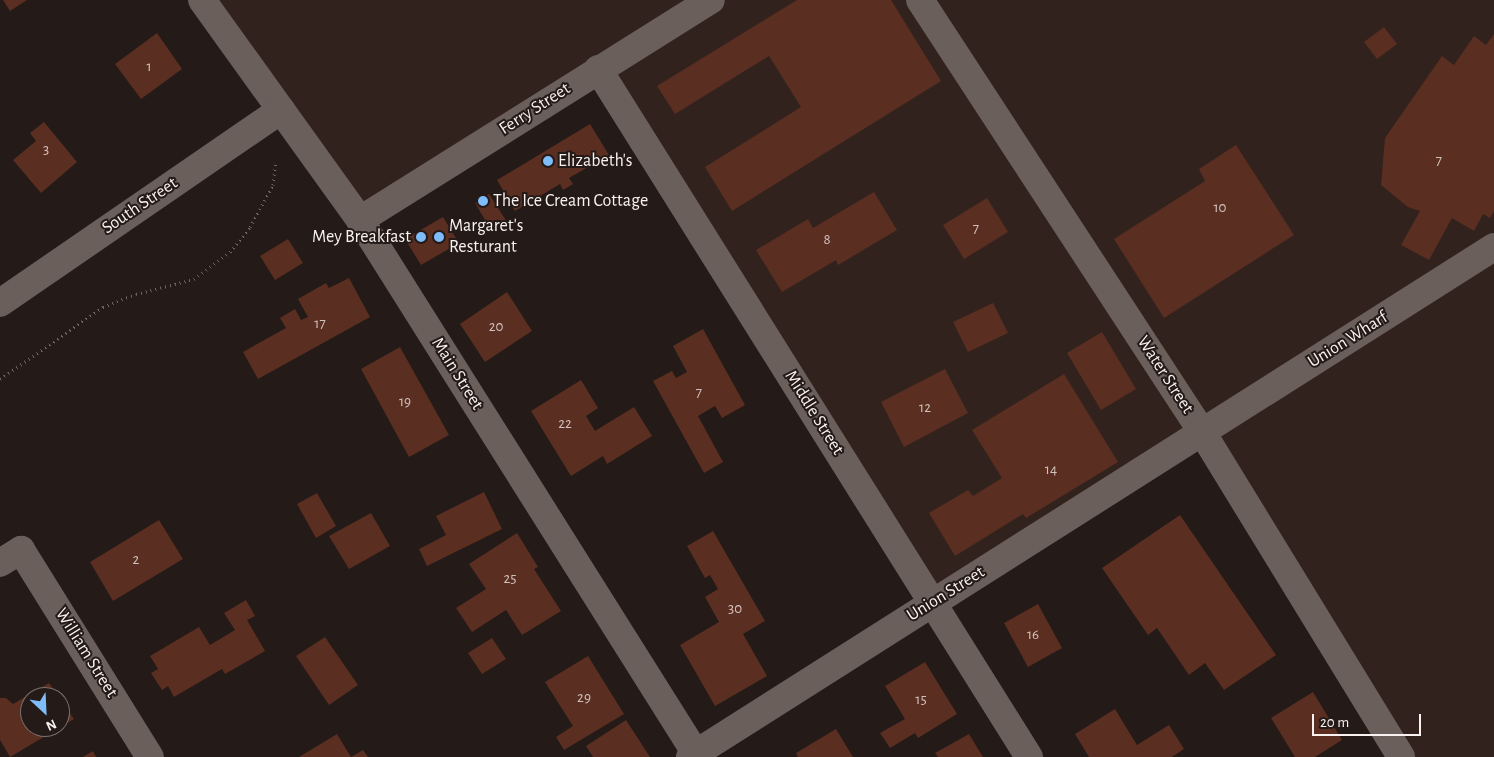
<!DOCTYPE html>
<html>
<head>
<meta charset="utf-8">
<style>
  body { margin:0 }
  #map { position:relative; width:1494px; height:757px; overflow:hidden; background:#241a17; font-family:"Alegreya Sans",sans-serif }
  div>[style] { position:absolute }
  .built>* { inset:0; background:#32221d }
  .building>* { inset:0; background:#5a2e20 }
  .path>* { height:3px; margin-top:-1.5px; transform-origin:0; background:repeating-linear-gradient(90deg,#6f6663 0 1px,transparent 0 5px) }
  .minor>* { height:28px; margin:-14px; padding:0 14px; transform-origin:14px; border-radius:14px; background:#6b5f5b }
  .tertiary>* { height:28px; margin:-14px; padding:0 14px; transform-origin:14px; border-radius:14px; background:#6b5f5b }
  .dots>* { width:14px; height:14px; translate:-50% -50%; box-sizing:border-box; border:2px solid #241a17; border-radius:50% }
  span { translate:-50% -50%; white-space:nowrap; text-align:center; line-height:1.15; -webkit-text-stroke:4px #241a17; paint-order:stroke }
  .number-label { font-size:15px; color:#d1c1bc }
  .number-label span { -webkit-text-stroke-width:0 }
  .street-label { font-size:18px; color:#f9f2f0 }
  .poi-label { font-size:18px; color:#f9f2f0 }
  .left { translate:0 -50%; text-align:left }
  .right { translate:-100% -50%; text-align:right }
  .north { position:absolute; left:20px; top:687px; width:50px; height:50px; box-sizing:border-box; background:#241a17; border:1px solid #79706e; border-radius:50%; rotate:155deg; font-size:14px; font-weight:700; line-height:20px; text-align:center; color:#f9f2f0 }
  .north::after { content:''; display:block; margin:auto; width:18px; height:22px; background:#7ebdf9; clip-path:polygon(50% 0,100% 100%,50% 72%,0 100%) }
  .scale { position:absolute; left:1312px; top:714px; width:109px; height:22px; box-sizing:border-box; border:2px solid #f9f2f0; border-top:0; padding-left:6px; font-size:15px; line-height:18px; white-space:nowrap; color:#f9f2f0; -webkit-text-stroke:4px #241a17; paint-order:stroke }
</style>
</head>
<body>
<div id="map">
  <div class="built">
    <i style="clip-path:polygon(203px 0,1494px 0,1494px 757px,1401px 757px,1202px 432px,933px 603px,598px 69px,360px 220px)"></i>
  </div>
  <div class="building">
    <i style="clip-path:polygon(3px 0,27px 0,10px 11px)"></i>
    <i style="clip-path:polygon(797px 0,891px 0,941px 81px,732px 211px,705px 167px,801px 107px,769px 56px,675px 114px,657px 86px)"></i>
    <i style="clip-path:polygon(1384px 27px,1397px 44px,1377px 59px,1364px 42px)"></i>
    <i style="clip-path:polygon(157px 33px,182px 69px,141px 99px,115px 64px)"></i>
    <i style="clip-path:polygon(1494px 34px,1494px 211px,1490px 218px,1483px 214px,1474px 231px,1452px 218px,1429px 260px,1401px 245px,1420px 211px,1408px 207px,1381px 185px,1385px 138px,1442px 56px,1454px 65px,1474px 36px,1486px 45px)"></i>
    <i style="clip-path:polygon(44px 122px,77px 162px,41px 193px,13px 160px,36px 141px,30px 133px)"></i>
    <i style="clip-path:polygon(590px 124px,609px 155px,569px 178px,573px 184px,563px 190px,560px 184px,515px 211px,497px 180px)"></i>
    <i style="clip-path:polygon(1236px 145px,1294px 235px,1164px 318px,1114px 239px,1205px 181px,1199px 169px)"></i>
    <i style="clip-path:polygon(874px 192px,897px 230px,838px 265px,836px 260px,782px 292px,756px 250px,808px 219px,813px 228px)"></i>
    <i style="clip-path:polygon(489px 194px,507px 222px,492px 232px,475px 203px)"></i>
    <i style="clip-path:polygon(987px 198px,1008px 232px,964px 259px,943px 225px)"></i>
    <i style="clip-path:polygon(443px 217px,459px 243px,421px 265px,405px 239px)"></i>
    <i style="clip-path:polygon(288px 239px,303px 263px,275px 280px,260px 256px)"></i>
    <i style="clip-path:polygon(349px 278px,370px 317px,258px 379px,243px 352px,286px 328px,280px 318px,295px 309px,301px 320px,308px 317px,298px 299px,326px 283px,329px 288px)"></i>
    <i style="clip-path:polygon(507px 292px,532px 331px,485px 362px,460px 324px)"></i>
    <i style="clip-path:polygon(993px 303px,1008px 333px,968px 352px,953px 322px)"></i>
    <i style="clip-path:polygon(703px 329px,745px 405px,722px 418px,715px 406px,698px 416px,723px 462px,704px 473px,653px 381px,672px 371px,676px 378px,687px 372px,673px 346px)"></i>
    <i style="clip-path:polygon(1102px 332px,1136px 389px,1101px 410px,1067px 353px)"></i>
    <i style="clip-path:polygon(400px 347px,449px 435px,409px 457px,361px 369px)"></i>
    <i style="clip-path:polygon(945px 369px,968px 413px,904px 447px,881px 402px)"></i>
    <i style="clip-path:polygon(1064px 374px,1118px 462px,1026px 518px,1023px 514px,955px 556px,929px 513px,968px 490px,973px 496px,1002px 478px,972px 430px)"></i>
    <i style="clip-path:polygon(581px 380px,598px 408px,586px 416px,595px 431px,634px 407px,652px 436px,607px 464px,603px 456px,571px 476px,531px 411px)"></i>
    <i style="clip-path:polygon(484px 492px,502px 529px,427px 566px,419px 549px,446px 535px,436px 516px)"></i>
    <i style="clip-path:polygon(317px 493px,336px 526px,316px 538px,297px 504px)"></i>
    <i style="clip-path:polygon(371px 513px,390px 546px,349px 569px,329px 536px)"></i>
    <i style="clip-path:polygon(1180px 515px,1276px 655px,1224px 690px,1205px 663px,1189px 675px,1157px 628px,1148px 635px,1102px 568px)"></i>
    <i style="clip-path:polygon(159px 520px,183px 559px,113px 601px,90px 562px)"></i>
    <i style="clip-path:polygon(713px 531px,765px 621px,743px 634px,767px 676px,715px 706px,680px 645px,719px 622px,705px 597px,718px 589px,710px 575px,705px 578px,687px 546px)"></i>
    <i style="clip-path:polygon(517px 533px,538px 567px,534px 569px,561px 611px,522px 635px,506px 610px,472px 632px,456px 608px,486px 589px,469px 564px)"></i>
    <i style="clip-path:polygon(246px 600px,255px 616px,247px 620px,265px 651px,225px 674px,222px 669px,174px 697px,168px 686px,162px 690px,151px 673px,158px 669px,150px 656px,199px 627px,210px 645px,235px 630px,224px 613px)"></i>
    <i style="clip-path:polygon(1038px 604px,1062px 648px,1028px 667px,1004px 623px)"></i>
    <i style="clip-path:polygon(325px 637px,358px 685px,329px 705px,296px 656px)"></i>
    <i style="clip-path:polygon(492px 638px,506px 659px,482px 674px,468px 653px)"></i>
    <i style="clip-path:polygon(588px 656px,624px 714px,564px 750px,556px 737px,573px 726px,545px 682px)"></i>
    <i style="clip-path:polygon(925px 662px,957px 714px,918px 738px,915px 733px,890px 748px,880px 733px,905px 719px,885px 686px)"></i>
    <i style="clip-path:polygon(49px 683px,59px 697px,30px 697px,30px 727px,60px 727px,60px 699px,74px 719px,10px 757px,0 740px,0 698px,6px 698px,13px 704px)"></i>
    <i style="clip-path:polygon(1313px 692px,1342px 740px,1315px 757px,1295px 757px,1271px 718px)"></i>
    <i style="clip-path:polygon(1115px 709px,1137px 745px,1169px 725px,1184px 749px,1172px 757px,1089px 757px,1075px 734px)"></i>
    <i style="clip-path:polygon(626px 720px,650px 757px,593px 757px,586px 746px)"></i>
    <i style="clip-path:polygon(836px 729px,853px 757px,798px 757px,796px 753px)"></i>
    <i style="clip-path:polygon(337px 734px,351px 757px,363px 750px,368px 757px,299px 757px)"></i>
    <i style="clip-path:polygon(969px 734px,983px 757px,938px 757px,935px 753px)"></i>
    <i style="clip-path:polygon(93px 751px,96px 757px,83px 757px)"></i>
  </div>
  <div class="path">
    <i style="left:0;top:379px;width:126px;rotate:-35deg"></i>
    <i style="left:103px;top:307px;width:35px;rotate:-22deg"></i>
    <i style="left:136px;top:294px;width:60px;rotate:-14.5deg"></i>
    <i style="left:194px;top:279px;width:45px;rotate:-36.9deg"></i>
    <i style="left:230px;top:252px;width:32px;rotate:-51deg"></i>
    <i style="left:250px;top:227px;width:48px;rotate:-61.3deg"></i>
    <i style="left:273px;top:185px;width:24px;rotate:-83deg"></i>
  </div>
  <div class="minor">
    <i style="left:202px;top:0;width:135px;rotate:54.3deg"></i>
    <i style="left:920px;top:0;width:516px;rotate:56.86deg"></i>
    <i style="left:1202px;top:432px;width:381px;rotate:58.5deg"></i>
    <i style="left:598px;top:69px;width:812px;rotate:57.93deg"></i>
    <i style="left:360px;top:220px;width:414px;rotate:-32.1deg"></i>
    <i style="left:0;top:563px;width:25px;rotate:-32deg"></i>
    <i style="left:21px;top:550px;width:244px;rotate:58.1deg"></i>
    <i style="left:690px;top:757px;width:952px;rotate:-32.39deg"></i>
  </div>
  <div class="tertiary">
    <i style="left:0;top:303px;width:341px;rotate:-34.5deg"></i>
    <i style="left:281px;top:110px;width:135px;rotate:54.3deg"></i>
    <i style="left:360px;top:220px;width:635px;rotate:57.81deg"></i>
  </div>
  <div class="dots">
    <i style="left:548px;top:161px;background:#7ebdf9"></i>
    <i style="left:483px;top:201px;background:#7ebdf9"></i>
    <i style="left:421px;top:237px;background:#7ebdf9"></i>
    <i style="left:439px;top:237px;background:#7ebdf9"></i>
  </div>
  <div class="number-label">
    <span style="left:149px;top:67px">1</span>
    <span style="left:46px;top:150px">3</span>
    <span style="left:1439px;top:161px">7</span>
    <span style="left:1220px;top:208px">10</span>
    <span style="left:976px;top:229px">7</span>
    <span style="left:827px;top:240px">8</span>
    <span style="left:320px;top:324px">17</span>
    <span style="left:496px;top:327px">20</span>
    <span style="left:699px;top:393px">7</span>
    <span style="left:405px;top:402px">19</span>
    <span style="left:925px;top:408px">12</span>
    <span style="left:565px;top:424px">22</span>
    <span style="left:1051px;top:470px">14</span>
    <span style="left:136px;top:560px">2</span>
    <span style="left:510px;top:579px">25</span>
    <span style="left:735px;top:609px">30</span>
    <span style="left:1033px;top:635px">16</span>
    <span style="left:584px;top:698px">29</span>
    <span style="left:921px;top:700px">15</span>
  </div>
  <div class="street-label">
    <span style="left:535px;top:109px;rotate:-33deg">Ferry Street</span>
    <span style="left:140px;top:206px;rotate:-34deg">South Street</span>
    <span style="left:1348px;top:340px;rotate:-32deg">Union Wharf</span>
    <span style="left:457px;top:374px;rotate:58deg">Main Street</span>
    <span style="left:1165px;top:375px;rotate:57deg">Water Street</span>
    <span style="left:814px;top:413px;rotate:58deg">Middle Street</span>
    <span style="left:946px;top:594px;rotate:-32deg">Union Street</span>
    <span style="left:86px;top:653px;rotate:58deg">William Street</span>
  </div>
  <div class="poi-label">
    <span class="left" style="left:558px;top:161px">Elizabeth's</span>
    <span class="left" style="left:493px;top:201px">The Ice Cream Cottage</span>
    <span class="left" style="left:449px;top:237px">Margaret's<br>Resturant</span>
    <span class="right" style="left:411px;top:237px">Mey Breakfast</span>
  </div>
  <div class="north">N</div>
  <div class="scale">20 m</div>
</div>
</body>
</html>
